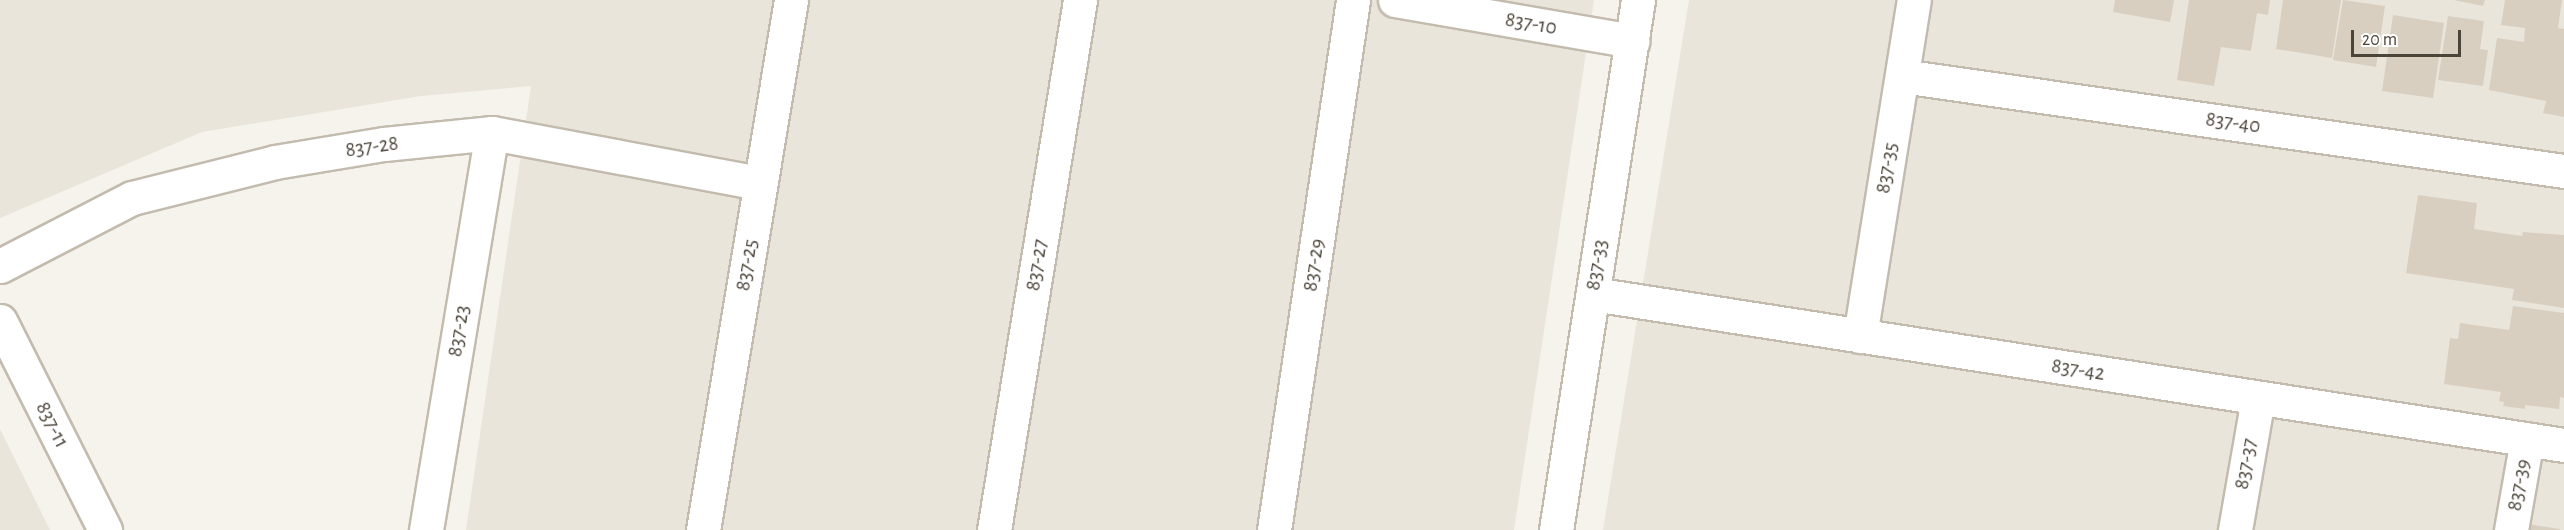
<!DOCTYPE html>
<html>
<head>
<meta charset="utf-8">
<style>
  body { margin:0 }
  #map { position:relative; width:2564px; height:530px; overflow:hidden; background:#f6f3ec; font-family:"Alegreya Sans",sans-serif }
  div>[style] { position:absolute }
  .residential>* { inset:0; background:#eae5da }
  .building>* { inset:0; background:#d8cfc1 }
  .roads { filter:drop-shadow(2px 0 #c2bbae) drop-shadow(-2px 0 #c2bbae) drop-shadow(0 2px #c2bbae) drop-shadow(0 -2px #c2bbae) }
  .minor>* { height:33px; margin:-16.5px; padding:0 16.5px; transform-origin:16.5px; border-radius:16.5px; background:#fff }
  span { translate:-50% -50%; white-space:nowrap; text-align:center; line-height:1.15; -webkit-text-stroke:6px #fff; paint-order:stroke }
  .street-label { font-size:21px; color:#4b4439 }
  .scale { position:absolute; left:2351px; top:30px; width:110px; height:27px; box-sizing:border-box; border:3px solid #4b4439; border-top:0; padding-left:8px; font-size:18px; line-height:21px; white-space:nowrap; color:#4b4439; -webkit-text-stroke:4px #fff; paint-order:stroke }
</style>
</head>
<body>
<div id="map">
  <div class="residential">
    <i style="clip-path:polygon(0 0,1594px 0,1514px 530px,466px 530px,531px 86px,421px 96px,202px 132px,0 218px)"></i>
    <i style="clip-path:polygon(1689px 0,2564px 0,2564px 530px,1603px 530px)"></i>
    <i style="clip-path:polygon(0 429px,50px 530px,0 530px)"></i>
  </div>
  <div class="building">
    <i style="clip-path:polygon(2115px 0,2174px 0,2170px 22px,2113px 12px)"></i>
    <i style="clip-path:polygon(2189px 0,2270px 0,2268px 15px,2257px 13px,2251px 51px,2221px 47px,2214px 86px,2177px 80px)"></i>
    <i style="clip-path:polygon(2283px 0,2341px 0,2332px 58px,2276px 49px)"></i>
    <i style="clip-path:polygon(2343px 0,2385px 6px,2376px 67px,2333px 60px)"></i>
    <i style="clip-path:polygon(2454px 0,2485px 0,2483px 6px)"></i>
    <i style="clip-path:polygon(2505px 0,2562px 0,2558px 28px,2564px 29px,2564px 117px,2543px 113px,2546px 101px,2489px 90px,2497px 38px,2524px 42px,2525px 28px,2501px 25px)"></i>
    <i style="clip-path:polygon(2393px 15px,2444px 23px,2433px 98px,2382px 91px)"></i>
    <i style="clip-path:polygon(2448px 16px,2484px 21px,2480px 49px,2488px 50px,2483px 86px,2438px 80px)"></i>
    <i style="clip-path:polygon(2418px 195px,2477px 203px,2474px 229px,2522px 236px,2523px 232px,2564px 235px,2564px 308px,2512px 300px,2514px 289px,2406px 273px)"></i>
    <i style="clip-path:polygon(2513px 306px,2564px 313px,2564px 398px,2560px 397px,2559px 409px,2525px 405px,2525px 409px,2503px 406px,2504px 402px,2499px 401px,2501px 392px,2444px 384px,2450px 338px,2458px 339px,2460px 323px,2509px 330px)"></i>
    <i style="clip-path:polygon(2527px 524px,2560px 529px,2560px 530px,2526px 530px)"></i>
  </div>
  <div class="roads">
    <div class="minor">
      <i style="left:1395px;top:0;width:241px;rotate:9.8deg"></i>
      <i style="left:1902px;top:76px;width:669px;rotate:8.17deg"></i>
      <i style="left:0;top:266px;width:148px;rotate:-27.3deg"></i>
      <i style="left:132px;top:198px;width:147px;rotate:-14.1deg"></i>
      <i style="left:275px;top:162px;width:110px;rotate:-9.4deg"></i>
      <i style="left:384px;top:144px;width:109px;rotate:-5.8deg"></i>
      <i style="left:492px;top:133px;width:273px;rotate:10.6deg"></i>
      <i style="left:1593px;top:294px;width:983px;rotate:8.84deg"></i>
      <i style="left:0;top:321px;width:234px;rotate:63.3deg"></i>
      <i style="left:1860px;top:336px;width:340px;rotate:-80.9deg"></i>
      <i style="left:426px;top:530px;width:402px;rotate:-80.6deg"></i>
      <i style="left:703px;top:530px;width:537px;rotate:-80.57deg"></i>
      <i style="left:994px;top:530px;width:537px;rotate:-80.78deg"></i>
      <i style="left:1274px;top:530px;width:536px;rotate:-81.52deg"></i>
      <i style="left:1556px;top:530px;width:536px;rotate:-81.21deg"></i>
      <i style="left:2235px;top:530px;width:134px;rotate:-80.1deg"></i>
      <i style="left:2511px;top:530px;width:92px;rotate:-80deg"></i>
    </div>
  </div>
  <div class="street-label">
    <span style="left:1531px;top:24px;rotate:10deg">837-10</span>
    <span style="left:2233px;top:123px;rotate:8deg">837-40</span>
    <span style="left:372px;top:147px;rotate:-8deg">837-28</span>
    <span style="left:1887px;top:168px;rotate:-81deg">837-35</span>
    <span style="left:747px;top:265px;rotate:-81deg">837-25</span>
    <span style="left:1037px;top:265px;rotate:-81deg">837-27</span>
    <span style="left:1314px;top:265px;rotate:-82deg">837-29</span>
    <span style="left:1597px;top:265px;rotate:-81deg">837-33</span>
    <span style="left:459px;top:331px;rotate:-81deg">837-23</span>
    <span style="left:2078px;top:370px;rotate:9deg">837-42</span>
    <span style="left:52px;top:425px;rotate:63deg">837-11</span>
    <span style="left:2246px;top:464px;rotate:-80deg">837-37</span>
    <span style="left:2519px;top:485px;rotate:-80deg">837-39</span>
  </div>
  <div class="scale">20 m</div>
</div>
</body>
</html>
